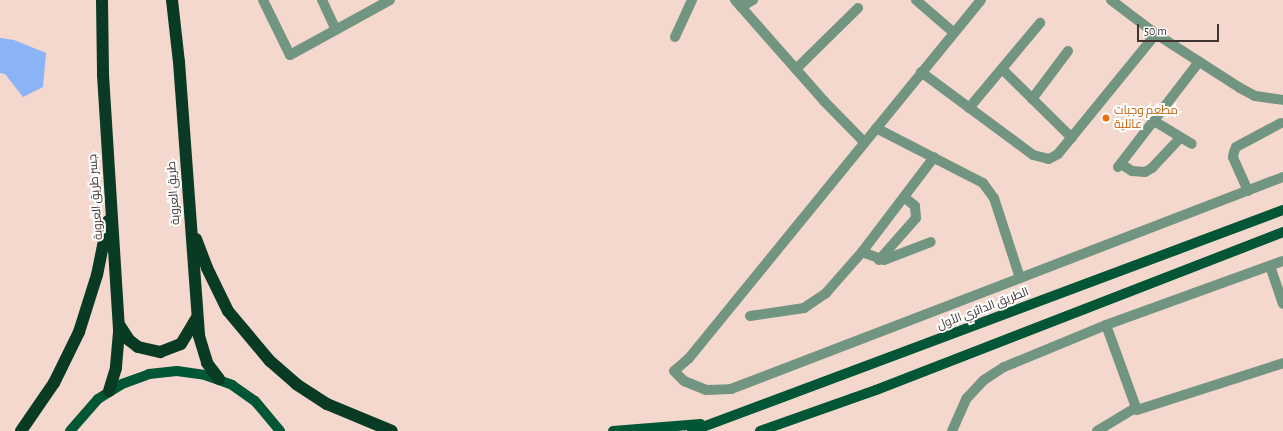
<!DOCTYPE html>
<html>
<head>
<meta charset="utf-8">
<style>
  body { margin:0 }
  #map { position:relative; width:1283px; height:431px; overflow:hidden; background:#f4d8cd; font-family:"Alegreya Sans",Cairo,sans-serif }
  div>[style] { position:absolute }
  .water>* { inset:0; background:#8bb4f8 }
  .minor>* { height:10px; margin:-5px; padding:0 5px; transform-origin:5px; border-radius:5px; background:#729581 }
  .major>* { height:10px; margin:-5px; padding:0 5px; transform-origin:5px; border-radius:5px; background:#005635 }
  .highway>* { height:12px; margin:-6px; padding:0 6px; transform-origin:6px; border-radius:6px; background:#093a24 }
  .dots>* { width:11px; height:11px; translate:-50% -50%; box-sizing:border-box; border:2px solid #fff; border-radius:50% }
  span { translate:-50% -50%; white-space:nowrap; text-align:center; line-height:1.15; -webkit-text-stroke:4px #fff; paint-order:stroke }
  .food-label { font-size:12px; color:#c56008 }
  .left { translate:0 -50%; text-align:left }
  .street-label { font-size:12px; color:#3f3430 }
  .scale { position:absolute; left:1137px; top:24px; width:82px; height:18px; box-sizing:border-box; border:2px solid #3f3430; border-top:0; padding-left:5px; font-size:12px; line-height:14px; white-space:nowrap; color:#3f3430; -webkit-text-stroke:3px #fff; paint-order:stroke }
</style>
</head>
<body>
<div id="map">
  <div class="water">
    <i style="clip-path:polygon(0 38px,14px 40px,46px 53px,43px 87px,23px 97px,5px 74px,0 73px)"></i>
  </div>
  <div class="minor">
    <i style="left:263px;top:0;width:61px;rotate:63.9deg"></i>
    <i style="left:290px;top:55px;width:114px;rotate:-28.8deg"></i>
    <i style="left:322px;top:0;width:33px;rotate:65deg"></i>
    <i style="left:735px;top:0;width:135px;rotate:48.6deg"></i>
    <i style="left:824px;top:101px;width:57px;rotate:45.7deg"></i>
    <i style="left:916px;top:0;width:49px;rotate:40.9deg"></i>
    <i style="left:981px;top:0;width:463px;rotate:129.2deg"></i>
    <i style="left:688px;top:359px;width:18px;rotate:139deg"></i>
    <i style="left:674px;top:371px;width:14px;rotate:45deg"></i>
    <i style="left:684px;top:381px;width:24px;rotate:22deg"></i>
    <i style="left:706px;top:390px;width:25px;rotate:-2deg"></i>
    <i style="left:731px;top:389px;width:591px;rotate:-21.01deg"></i>
    <i style="left:1111px;top:0;width:56px;rotate:37.1deg"></i>
    <i style="left:1156px;top:34px;width:100px;rotate:32.7deg"></i>
    <i style="left:1240px;top:88px;width:17px;rotate:28deg"></i>
    <i style="left:1255px;top:96px;width:28px;rotate:8deg"></i>
    <i style="left:741px;top:7px;width:14px;rotate:-30deg"></i>
    <i style="left:675px;top:37px;width:41px;rotate:-65.3deg"></i>
    <i style="left:796px;top:69px;width:87px;rotate:-44.5deg"></i>
    <i style="left:1002px;top:69px;width:98px;rotate:44.6deg"></i>
    <i style="left:921px;top:72px;width:139px;rotate:36.5deg"></i>
    <i style="left:1033px;top:155px;width:16px;rotate:14deg"></i>
    <i style="left:1049px;top:159px;width:10px;rotate:-29deg"></i>
    <i style="left:1058px;top:154px;width:155px;rotate:-50.8deg"></i>
    <i style="left:1032px;top:99px;width:60px;rotate:-53.1deg"></i>
    <i style="left:969px;top:108px;width:111px;rotate:-50.1deg"></i>
    <i style="left:1154px;top:121px;width:44px;rotate:31.2deg"></i>
    <i style="left:876px;top:128px;width:120px;rotate:27.2deg"></i>
    <i style="left:983px;top:183px;width:19px;rotate:54deg"></i>
    <i style="left:994px;top:198px;width:84px;rotate:72deg"></i>
    <i style="left:1121px;top:164px;width:13px;rotate:32deg"></i>
    <i style="left:1132px;top:171px;width:13px;rotate:4deg"></i>
    <i style="left:1145px;top:172px;width:8px;rotate:-30deg"></i>
    <i style="left:1152px;top:168px;width:42px;rotate:-46.9deg"></i>
    <i style="left:1118px;top:167px;width:133px;rotate:-52.4deg"></i>
    <i style="left:1248px;top:191px;width:37px;rotate:-114deg"></i>
    <i style="left:1233px;top:157px;width:5px;rotate:-79deg"></i>
    <i style="left:1234px;top:152px;width:5px;rotate:-68deg"></i>
    <i style="left:1236px;top:147px;width:51px;rotate:-28.1deg"></i>
    <i style="left:862px;top:252px;width:23px;rotate:20deg"></i>
    <i style="left:884px;top:260px;width:50px;rotate:-21deg"></i>
    <i style="left:879px;top:260px;width:56px;rotate:-48.6deg"></i>
    <i style="left:916px;top:218px;width:12px;rotate:-95deg"></i>
    <i style="left:915px;top:206px;width:14px;rotate:-141deg"></i>
    <i style="left:1270px;top:266px;width:40px;rotate:71.1deg"></i>
    <i style="left:750px;top:316px;width:55px;rotate:-8.4deg"></i>
    <i style="left:804px;top:308px;width:27px;rotate:-34deg"></i>
    <i style="left:826px;top:293px;width:55px;rotate:-48.7deg"></i>
    <i style="left:862px;top:252px;width:119px;rotate:-52.8deg"></i>
    <i style="left:1106px;top:325px;width:90px;rotate:70deg"></i>
    <i style="left:1137px;top:410px;width:153px;rotate:-17.8deg"></i>
    <i style="left:952px;top:431px;width:36px;rotate:-66deg"></i>
    <i style="left:967px;top:398px;width:25px;rotate:-47deg"></i>
    <i style="left:984px;top:380px;width:24px;rotate:-33deg"></i>
    <i style="left:1004px;top:367px;width:110px;rotate:-22.4deg"></i>
    <i style="left:1106px;top:325px;width:188px;rotate:-19.9deg"></i>
    <i style="left:1097px;top:431px;width:44px;rotate:-31.2deg"></i>
  </div>
  <div class="major">
    <i style="left:70px;top:431px;width:43px;rotate:-48.8deg"></i>
    <i style="left:98px;top:399px;width:28px;rotate:-32deg"></i>
    <i style="left:122px;top:384px;width:29px;rotate:-20deg"></i>
    <i style="left:149px;top:374px;width:28px;rotate:-6deg"></i>
    <i style="left:177px;top:371px;width:28px;rotate:8deg"></i>
    <i style="left:205px;top:375px;width:29px;rotate:20deg"></i>
    <i style="left:232px;top:385px;width:28px;rotate:35deg"></i>
    <i style="left:255px;top:401px;width:39px;rotate:50deg"></i>
    <i style="left:613px;top:431px;width:88px;rotate:-4.5deg"></i>
    <i style="left:692px;top:431px;width:631px;rotate:-20.5deg"></i>
    <i style="left:760px;top:431px;width:123px;rotate:-19.5deg"></i>
    <i style="left:876px;top:390px;width:437px;rotate:-21.2deg"></i>
  </div>
  <div class="highway">
    <i style="left:102px;top:0;width:75px;rotate:89.2deg"></i>
    <i style="left:103px;top:75px;width:257px;rotate:86.4deg"></i>
    <i style="left:119px;top:332px;width:36px;rotate:95deg"></i>
    <i style="left:116px;top:368px;width:24px;rotate:107deg"></i>
    <i style="left:172px;top:0;width:62px;rotate:83.6deg"></i>
    <i style="left:179px;top:62px;width:275px;rotate:85.8deg"></i>
    <i style="left:199px;top:336px;width:28px;rotate:73deg"></i>
    <i style="left:207px;top:363px;width:20px;rotate:53deg"></i>
    <i style="left:196px;top:239px;width:31px;rotate:69deg"></i>
    <i style="left:207px;top:268px;width:48px;rotate:64deg"></i>
    <i style="left:228px;top:311px;width:65px;rotate:50deg"></i>
    <i style="left:270px;top:361px;width:35px;rotate:41deg"></i>
    <i style="left:296px;top:384px;width:37px;rotate:33deg"></i>
    <i style="left:327px;top:404px;width:70px;rotate:22.6deg"></i>
    <i style="left:120px;top:326px;width:17px;rotate:57deg"></i>
    <i style="left:129px;top:340px;width:11px;rotate:38deg"></i>
    <i style="left:138px;top:347px;width:23px;rotate:13deg"></i>
    <i style="left:160px;top:352px;width:22px;rotate:-21deg"></i>
    <i style="left:181px;top:344px;width:29px;rotate:-59deg"></i>
    <i style="left:21px;top:431px;width:58px;rotate:-55.5deg"></i>
    <i style="left:54px;top:383px;width:57px;rotate:-63.9deg"></i>
    <i style="left:79px;top:332px;width:60px;rotate:-72.5deg"></i>
    <i style="left:97px;top:275px;width:55px;rotate:-78.5deg"></i>
  </div>
  <div class="dots">
    <i style="left:1106px;top:118px;background:#e8710a"></i>
  </div>
  <div class="food-label">
    <span class="left" style="left:1114px;top:118px">مطعم وجبات<br>عائلية</span>
  </div>
  <div class="street-label">
    <span style="left:174px;top:193px;rotate:-94deg">طريق العروبة</span>
    <span style="left:96px;top:197px;rotate:-94deg">جسر طريق العروبة</span>
    <span style="left:983px;top:309px;rotate:-21deg">الطريق الدائري الأول</span>
  </div>
  <div class="scale">50 m</div>
</div>
</body>
</html>
